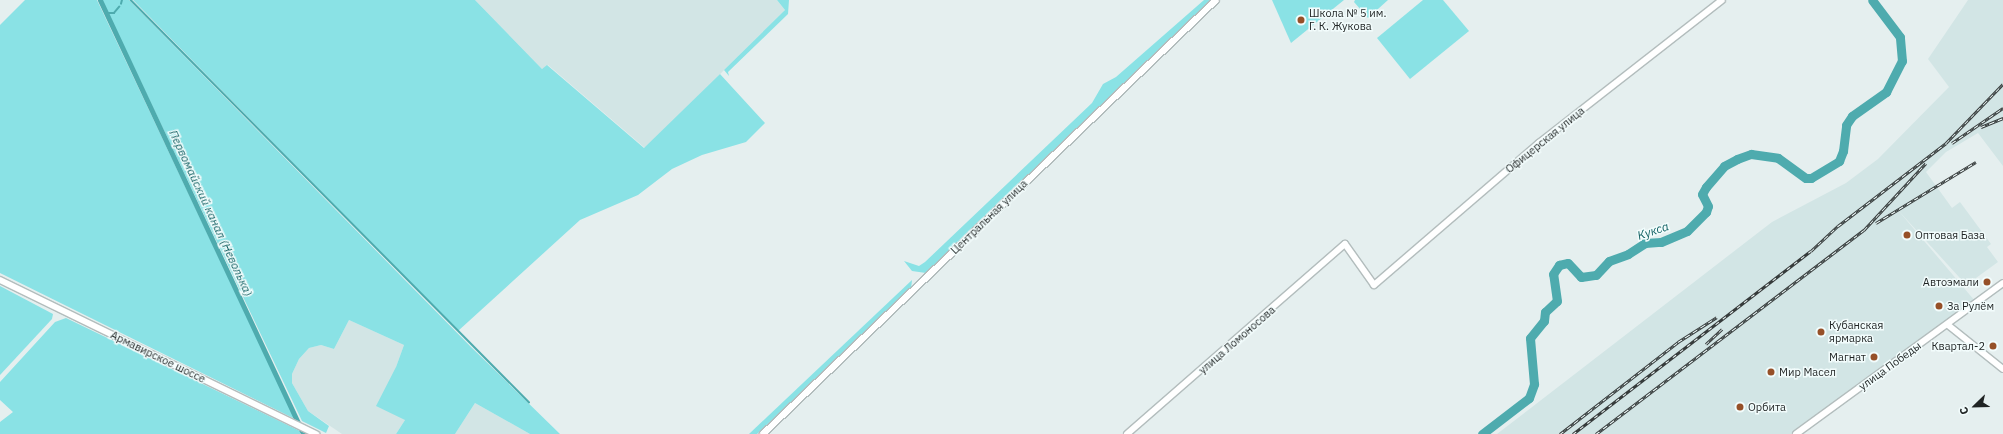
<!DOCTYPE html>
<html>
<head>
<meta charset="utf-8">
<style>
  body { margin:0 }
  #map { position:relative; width:2003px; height:434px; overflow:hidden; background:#e5efef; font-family:"IBM Plex Sans",sans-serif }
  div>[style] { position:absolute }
  .built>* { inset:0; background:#d2e5e5 }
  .green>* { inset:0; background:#8ae2e5 }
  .stream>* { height:1.5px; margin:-0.75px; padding:0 0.75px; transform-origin:0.75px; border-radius:0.75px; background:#4eabae }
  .canal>* { height:5px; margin:-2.5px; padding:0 2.5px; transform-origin:2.5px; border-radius:2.5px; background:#4eabae }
  .river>* { height:9px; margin:-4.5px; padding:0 4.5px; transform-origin:4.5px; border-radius:4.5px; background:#4eabae }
  .roads { filter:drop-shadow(1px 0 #b3bdbd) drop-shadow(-1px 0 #b3bdbd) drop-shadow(0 1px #b3bdbd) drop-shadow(0 -1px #b3bdbd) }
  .secondary>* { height:6px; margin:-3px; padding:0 3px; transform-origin:3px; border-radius:3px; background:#fff }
  .rail>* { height:3px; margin-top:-1.5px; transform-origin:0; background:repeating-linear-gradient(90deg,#f2fcfc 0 4.5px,#363b3b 0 9px); box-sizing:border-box; border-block:1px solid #363b3b }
  .dots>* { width:11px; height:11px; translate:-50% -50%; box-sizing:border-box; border:2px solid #f2fcfc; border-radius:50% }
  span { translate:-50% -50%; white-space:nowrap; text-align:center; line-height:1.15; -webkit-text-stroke:3px #f2fcfc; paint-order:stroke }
  .poi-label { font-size:11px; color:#1f2323 }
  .left { translate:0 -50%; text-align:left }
  .right { translate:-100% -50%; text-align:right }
  .street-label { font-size:11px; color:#1f2323 }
  .water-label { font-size:12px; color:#0f5f61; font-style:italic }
  .north { position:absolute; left:1955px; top:386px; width:40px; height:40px; -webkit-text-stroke:3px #f2fcfc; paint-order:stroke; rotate:247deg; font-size:11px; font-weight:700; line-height:16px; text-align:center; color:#1f2323 }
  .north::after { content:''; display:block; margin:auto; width:14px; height:18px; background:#1f2323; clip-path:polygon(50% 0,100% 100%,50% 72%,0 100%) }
</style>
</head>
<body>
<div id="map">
  <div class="built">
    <i style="clip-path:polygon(475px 0,777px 0,785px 10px,645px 148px,548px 65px,542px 69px)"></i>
    <i style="clip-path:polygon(1968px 0,2003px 0,2003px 166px,1978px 133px,1946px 152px,1926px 172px,1952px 208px,1960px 202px,1991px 244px,1987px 247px,1998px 262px,1976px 278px,1977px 282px,1969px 288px,1897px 209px,1975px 301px,1791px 434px,1497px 434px,1772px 222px,1846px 183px,1878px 159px,1949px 87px,1928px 59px)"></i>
    <i style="clip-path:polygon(349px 320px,404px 345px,396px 367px,405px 420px,396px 434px,342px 434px,308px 411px,292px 383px,292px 374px,299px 359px,309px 348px,321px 345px,334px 349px)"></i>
    <i style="clip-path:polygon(475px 403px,530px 434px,455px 434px)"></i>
  </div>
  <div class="green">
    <i style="clip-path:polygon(25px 0,97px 0,295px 419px,0 273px,0 25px)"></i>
    <i style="clip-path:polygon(102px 0,129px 0,471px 347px,560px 434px,530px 434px,475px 403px,455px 434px,396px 434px,405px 420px,376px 406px,396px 367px,404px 345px,349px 320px,334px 349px,321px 345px,309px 348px,299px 359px,292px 374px,292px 383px,308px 411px,329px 426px,326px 433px,302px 421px)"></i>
    <i style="clip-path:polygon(133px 0,475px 0,542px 69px,547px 65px,644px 148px,720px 74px,765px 123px,746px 142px,702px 155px,672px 169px,638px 195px,580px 220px,458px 331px)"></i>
    <i style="clip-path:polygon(777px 0,789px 0,788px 14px,728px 72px,729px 76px,724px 70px,785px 10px)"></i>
    <i style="clip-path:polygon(1204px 0,1211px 0,951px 249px,926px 273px,912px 271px,904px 261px,919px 266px,925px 262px,1092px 103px,1103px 84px,1116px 77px)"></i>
    <i style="clip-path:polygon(1272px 0,1344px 0,1291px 43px)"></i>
    <i style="clip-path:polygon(1355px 0,1388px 0,1368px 18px,1354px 2px)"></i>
    <i style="clip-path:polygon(1423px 0,1443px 0,1469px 31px,1410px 79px,1377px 38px)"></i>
    <i style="clip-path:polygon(912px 280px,911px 289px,757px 434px,749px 434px)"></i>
    <i style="clip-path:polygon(0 286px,53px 314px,52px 319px,0 375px)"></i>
    <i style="clip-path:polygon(66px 318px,300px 431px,300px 434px,0 434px,0 422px,13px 412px,0 400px,0 382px,55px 322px)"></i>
  </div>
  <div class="stream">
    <i style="left:131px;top:0;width:566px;rotate:45.29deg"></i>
    <i style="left:121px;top:4px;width:4px;rotate:-76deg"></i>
    <i style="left:106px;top:13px;width:8px"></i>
    <i style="left:114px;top:13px;width:8px;rotate:-50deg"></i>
  </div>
  <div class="canal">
    <i style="left:100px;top:0;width:479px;rotate:64.9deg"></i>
  </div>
  <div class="river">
    <i style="left:1482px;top:434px;width:59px;rotate:-37.5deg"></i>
    <i style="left:1529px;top:398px;width:15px;rotate:-70deg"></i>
    <i style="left:1534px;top:384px;width:46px;rotate:-95deg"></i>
    <i style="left:1530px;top:338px;width:22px;rotate:-51deg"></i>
    <i style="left:1544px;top:321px;width:9px;rotate:-84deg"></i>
    <i style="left:1545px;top:312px;width:16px;rotate:-43deg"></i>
    <i style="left:1557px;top:301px;width:27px;rotate:-98deg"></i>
    <i style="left:1553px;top:274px;width:11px;rotate:-56deg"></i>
    <i style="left:1559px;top:265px;width:9px;rotate:-13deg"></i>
    <i style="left:1568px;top:263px;width:19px;rotate:47deg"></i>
    <i style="left:1581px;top:277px;width:15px;rotate:-8deg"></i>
    <i style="left:1596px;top:275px;width:19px;rotate:-47deg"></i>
    <i style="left:1609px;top:261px;width:20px;rotate:-20deg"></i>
    <i style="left:1628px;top:254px;width:20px;rotate:-33deg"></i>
    <i style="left:1645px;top:243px;width:16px;rotate:-4deg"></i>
    <i style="left:1661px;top:242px;width:28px;rotate:-23deg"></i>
    <i style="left:1687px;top:231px;width:27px;rotate:-45deg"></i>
    <i style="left:1706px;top:212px;width:6px;rotate:-72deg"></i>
    <i style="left:1708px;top:206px;width:13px;rotate:-117deg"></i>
    <i style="left:1702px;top:194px;width:8px;rotate:-60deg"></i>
    <i style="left:1706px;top:187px;width:28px;rotate:-49deg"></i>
    <i style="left:1724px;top:166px;width:15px;rotate:-28deg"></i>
    <i style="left:1737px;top:159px;width:15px;rotate:-20deg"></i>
    <i style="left:1751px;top:154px;width:27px;rotate:8deg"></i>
    <i style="left:1778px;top:158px;width:34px;rotate:36deg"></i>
    <i style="left:1806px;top:178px;width:5px"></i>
    <i style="left:1811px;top:178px;width:33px;rotate:-31deg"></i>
    <i style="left:1839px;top:161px;width:11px;rotate:-68deg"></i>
    <i style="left:1843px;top:151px;width:26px;rotate:-83deg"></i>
    <i style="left:1846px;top:125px;width:11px;rotate:-56deg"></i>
    <i style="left:1852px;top:116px;width:42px;rotate:-35.2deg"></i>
    <i style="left:1886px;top:92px;width:35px;rotate:-63deg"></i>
    <i style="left:1902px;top:61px;width:24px;rotate:-95deg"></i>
    <i style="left:1900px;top:37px;width:46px;rotate:-127.1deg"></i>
  </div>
  <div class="roads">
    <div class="secondary">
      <i style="left:0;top:280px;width:352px;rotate:26deg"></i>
      <i style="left:1948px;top:325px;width:70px;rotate:38.7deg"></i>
      <i style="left:763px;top:434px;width:627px;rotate:-43.77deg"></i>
      <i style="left:1127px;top:434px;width:289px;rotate:-41.1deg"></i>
      <i style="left:1345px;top:244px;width:50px;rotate:54.7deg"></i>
      <i style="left:1374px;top:285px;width:218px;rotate:-40.7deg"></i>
      <i style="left:1539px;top:143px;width:232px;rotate:-38deg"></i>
      <i style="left:1796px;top:434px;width:256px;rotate:-36.1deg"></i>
    </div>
  </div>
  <div class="rail">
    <i style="left:1981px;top:127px;width:24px;rotate:-22deg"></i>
    <i style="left:1952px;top:143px;width:62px;rotate:-34.5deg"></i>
    <i style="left:1876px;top:223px;width:117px;rotate:-31.4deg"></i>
    <i style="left:1706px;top:344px;width:22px;rotate:-43deg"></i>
    <i style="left:1560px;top:434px;width:150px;rotate:-37.9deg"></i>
    <i style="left:1678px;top:342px;width:46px;rotate:-32.7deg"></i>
    <i style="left:1573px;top:434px;width:300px;rotate:-37.6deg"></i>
    <i style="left:1811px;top:251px;width:37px;rotate:-43deg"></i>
    <i style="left:1838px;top:226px;width:136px;rotate:-37.5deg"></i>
    <i style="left:1946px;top:143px;width:82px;rotate:-46deg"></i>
    <i style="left:1596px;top:434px;width:337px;rotate:-37.3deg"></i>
    <i style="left:1864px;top:230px;width:91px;rotate:-47.2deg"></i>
  </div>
  <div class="dots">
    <i style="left:1301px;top:20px;background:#965028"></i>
    <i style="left:1907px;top:235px;background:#965028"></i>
    <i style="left:1987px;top:282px;background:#965028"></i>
    <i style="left:1939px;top:306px;background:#965028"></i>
    <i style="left:1821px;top:332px;background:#965028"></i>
    <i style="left:1993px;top:346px;background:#965028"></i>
    <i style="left:1874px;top:357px;background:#965028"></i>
    <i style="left:1771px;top:372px;background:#965028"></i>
    <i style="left:1740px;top:407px;background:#965028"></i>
  </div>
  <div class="poi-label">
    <span class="left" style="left:1309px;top:20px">Школа № 5 им.<br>Г. К. Жукова</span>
    <span class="left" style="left:1915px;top:235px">Оптовая База</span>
    <span class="right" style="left:1979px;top:282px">Автоэмали</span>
    <span class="left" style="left:1947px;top:306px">За Рулём</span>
    <span class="left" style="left:1829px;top:332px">Кубанская<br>ярмарка</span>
    <span class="right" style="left:1985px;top:346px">Квартал-2</span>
    <span class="right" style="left:1866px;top:357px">Магнат</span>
    <span class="left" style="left:1779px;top:372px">Мир Масел</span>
    <span class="left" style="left:1748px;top:407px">Орбита</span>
  </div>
  <div class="street-label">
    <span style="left:1545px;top:140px;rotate:-39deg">Офицерская улица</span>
    <span style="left:989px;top:217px;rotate:-44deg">Центральная улица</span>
    <span style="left:1237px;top:340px;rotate:-41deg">улица Ломоносова</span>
    <span style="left:158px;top:357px;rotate:26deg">Армавирское шоссе</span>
    <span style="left:1890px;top:366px;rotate:-36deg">улица Победы</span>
  </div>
  <div class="water-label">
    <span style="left:211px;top:213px;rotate:65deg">Первомайский канал (Неволька)</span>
    <span style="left:1653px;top:231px;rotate:-19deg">Кукса</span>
  </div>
  <div class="north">С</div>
</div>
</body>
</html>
